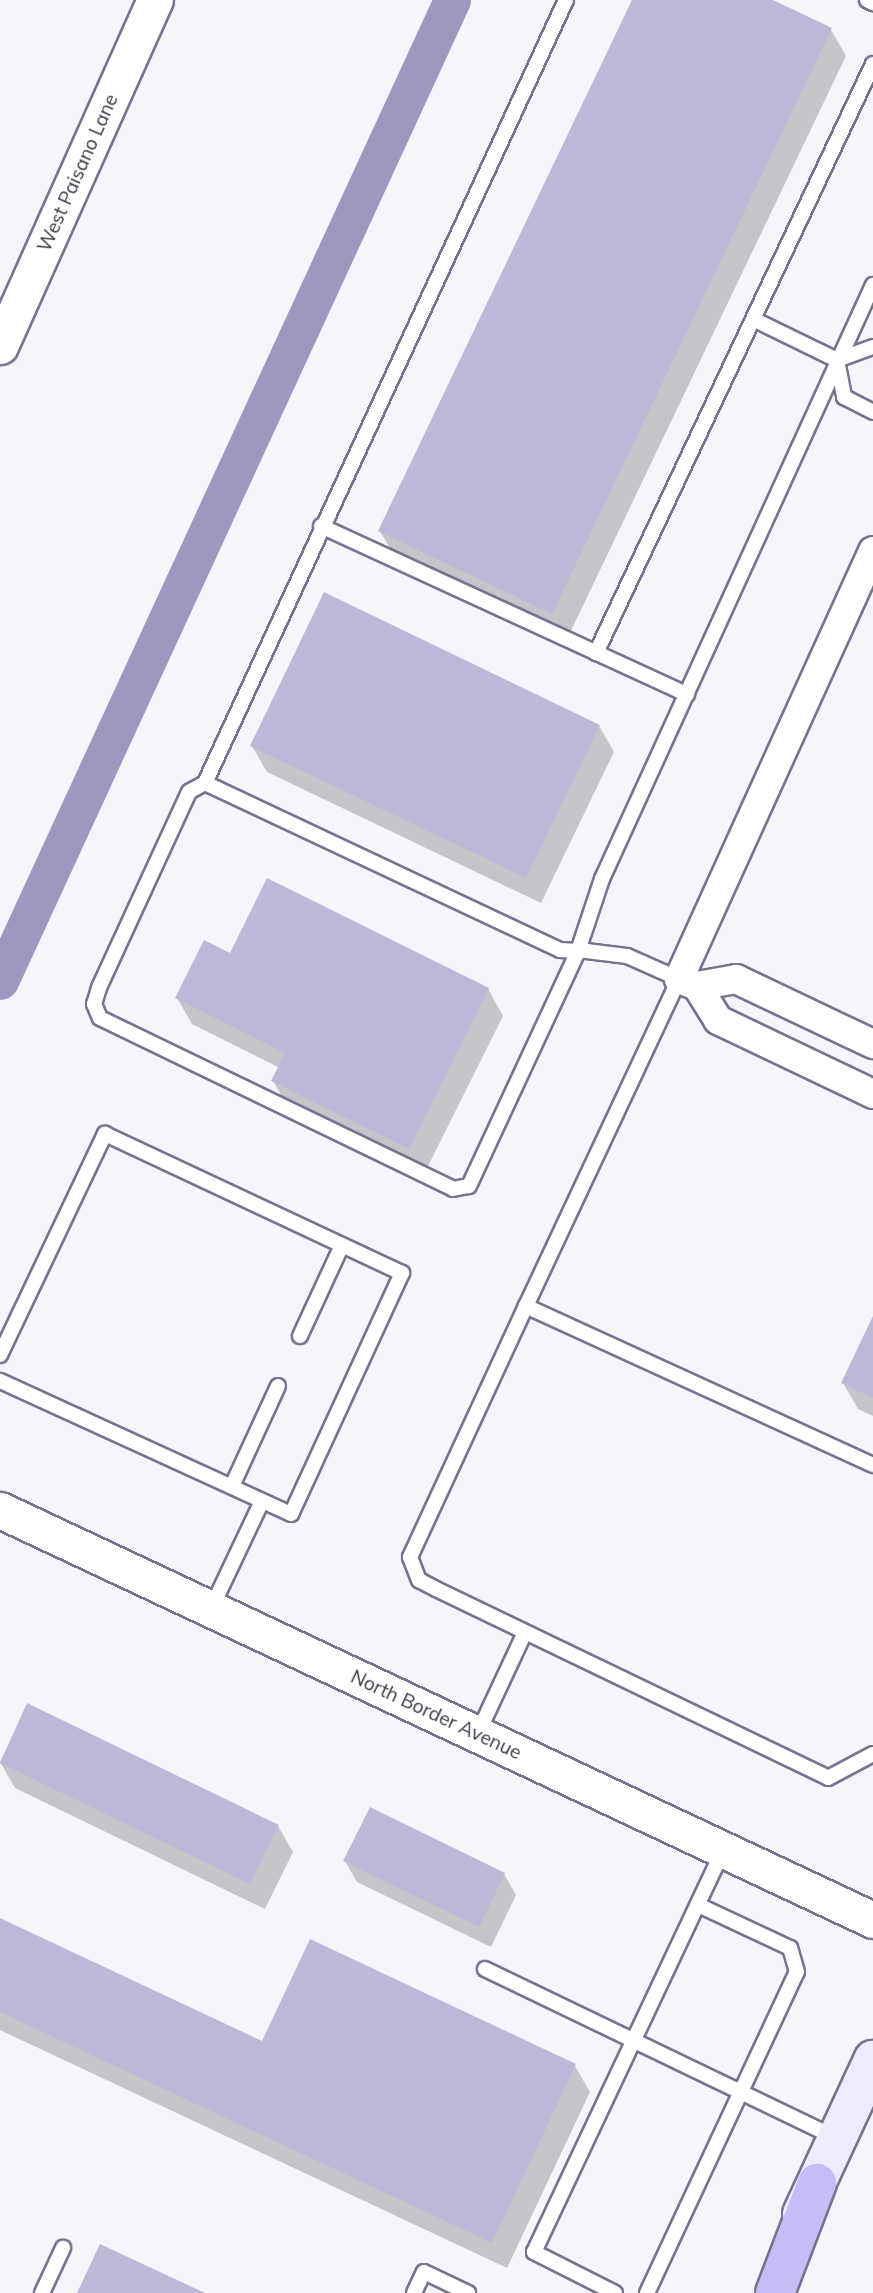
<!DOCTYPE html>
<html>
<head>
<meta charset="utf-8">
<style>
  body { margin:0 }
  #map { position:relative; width:873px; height:2293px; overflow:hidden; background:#f6f5fc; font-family:Mulish,sans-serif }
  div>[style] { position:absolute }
  .shadow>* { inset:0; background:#0003 }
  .canal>* { height:37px; margin:-18.5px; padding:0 18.5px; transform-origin:18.5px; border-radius:18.5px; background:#9f97bf }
  .building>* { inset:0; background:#bdb8d7 }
  .roads { filter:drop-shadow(2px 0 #78728f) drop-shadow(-2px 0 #78728f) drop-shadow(0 2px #78728f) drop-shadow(0 -2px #78728f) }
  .service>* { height:14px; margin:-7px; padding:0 7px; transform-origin:7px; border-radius:7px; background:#fff }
  .minor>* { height:28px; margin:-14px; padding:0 14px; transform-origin:14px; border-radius:14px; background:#fff }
  .tertiary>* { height:35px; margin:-17.5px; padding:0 17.5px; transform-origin:17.5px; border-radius:17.5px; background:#fff }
  .secondary>* { height:38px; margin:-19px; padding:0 19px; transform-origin:19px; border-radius:19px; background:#eeebfd }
  .motorway>* { height:38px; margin:-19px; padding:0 19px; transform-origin:19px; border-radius:19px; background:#c7bcf7 }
  span { translate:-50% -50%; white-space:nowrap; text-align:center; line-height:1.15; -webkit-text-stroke:6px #fff; paint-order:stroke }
  .street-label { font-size:19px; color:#373541 }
</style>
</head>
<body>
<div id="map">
  <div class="shadow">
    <i style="clip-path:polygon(634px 0,769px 0,831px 30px,846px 56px,567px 639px,395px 557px,380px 531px)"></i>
    <i style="clip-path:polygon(599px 726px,614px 752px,541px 903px,267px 772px,252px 746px)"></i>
    <i style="clip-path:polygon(231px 956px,488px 989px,503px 1016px,424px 1174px,288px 1107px,273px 1081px,280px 1068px,192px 1024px,177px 998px)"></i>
    <i style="clip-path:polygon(873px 1320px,873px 1416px,858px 1409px,843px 1383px)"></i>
    <i style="clip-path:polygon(28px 1705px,278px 1826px,293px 1852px,265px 1909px,15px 1788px,0 1762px)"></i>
    <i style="clip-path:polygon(345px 1861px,504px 1874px,516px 1895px,491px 1947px,357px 1882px)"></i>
    <i style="clip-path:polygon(0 1920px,263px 2044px,575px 2066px,590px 2092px,507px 2268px,0 2030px)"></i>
  </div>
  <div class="canal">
    <i style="left:0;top:981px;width:1080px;rotate:-65.26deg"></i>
  </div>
  <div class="building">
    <i style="clip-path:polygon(632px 0,773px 0,832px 28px,552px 614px,378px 531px)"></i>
    <i style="clip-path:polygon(324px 592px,600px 725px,526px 878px,250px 746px)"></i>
    <i style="clip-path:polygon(267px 878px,489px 988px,409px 1149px,271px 1081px,285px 1053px,175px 998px,204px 940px,230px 953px)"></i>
    <i style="clip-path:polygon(873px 1316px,873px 1398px,841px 1383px)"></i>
    <i style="clip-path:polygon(27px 1703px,279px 1825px,250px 1884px,0 1763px)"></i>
    <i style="clip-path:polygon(370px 1807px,505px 1873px,479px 1927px,343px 1861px)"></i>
    <i style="clip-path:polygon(0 1918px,262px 2041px,310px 1939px,576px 2064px,492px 2243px,0 2012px)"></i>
    <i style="clip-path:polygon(100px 2244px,205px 2293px,77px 2293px)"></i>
  </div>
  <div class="roads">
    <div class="service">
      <i style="left:867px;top:0;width:7px;rotate:27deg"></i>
      <i style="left:755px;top:320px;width:91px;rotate:26deg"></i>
      <i style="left:837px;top:360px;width:38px;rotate:79deg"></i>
      <i style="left:844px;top:397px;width:33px;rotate:27deg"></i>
      <i style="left:837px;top:360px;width:38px;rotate:-20deg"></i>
      <i style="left:321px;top:526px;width:403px;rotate:24.7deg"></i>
      <i style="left:596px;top:653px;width:651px;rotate:-64.81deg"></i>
      <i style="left:205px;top:783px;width:862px;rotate:-65.25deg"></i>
      <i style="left:526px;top:1306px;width:361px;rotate:-64.9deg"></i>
      <i style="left:679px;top:979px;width:57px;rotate:-156.1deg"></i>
      <i style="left:627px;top:956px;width:39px;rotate:-173deg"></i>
      <i style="left:588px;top:951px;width:10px;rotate:180deg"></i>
      <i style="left:578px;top:951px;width:18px;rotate:-177deg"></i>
      <i style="left:560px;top:950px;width:392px;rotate:-154.8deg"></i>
      <i style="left:205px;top:783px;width:18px;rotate:151deg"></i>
      <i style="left:189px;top:792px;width:216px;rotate:114.7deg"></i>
      <i style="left:99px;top:988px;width:17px;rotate:107deg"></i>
      <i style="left:94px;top:1004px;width:15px;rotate:67deg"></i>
      <i style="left:100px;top:1018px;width:392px;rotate:25.8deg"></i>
      <i style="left:453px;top:1189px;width:16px;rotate:-11deg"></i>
      <i style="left:469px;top:1186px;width:259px;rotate:-65.1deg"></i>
      <i style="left:578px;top:951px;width:76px;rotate:-71.6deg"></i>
      <i style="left:602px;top:879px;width:653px;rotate:-65.48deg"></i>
      <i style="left:300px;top:1336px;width:100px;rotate:-65.2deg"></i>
      <i style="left:0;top:1355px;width:245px;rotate:-64.6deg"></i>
      <i style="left:105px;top:1134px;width:328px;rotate:25.1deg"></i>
      <i style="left:402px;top:1273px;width:265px;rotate:114.7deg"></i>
      <i style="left:291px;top:1514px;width:320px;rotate:-155.4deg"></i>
      <i style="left:873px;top:1465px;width:382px;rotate:-155.4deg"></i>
      <i style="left:526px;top:1306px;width:277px;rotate:114.8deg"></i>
      <i style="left:410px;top:1557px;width:25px;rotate:69deg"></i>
      <i style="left:419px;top:1580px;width:19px;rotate:28deg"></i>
      <i style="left:436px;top:1589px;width:435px;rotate:25.7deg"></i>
      <i style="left:828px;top:1778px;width:51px;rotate:-28.1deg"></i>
      <i style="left:232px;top:1486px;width:110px;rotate:-65.3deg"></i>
      <i style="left:211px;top:1609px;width:119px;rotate:-64.7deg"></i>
      <i style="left:478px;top:1733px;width:111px;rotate:-65deg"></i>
      <i style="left:485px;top:1969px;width:390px;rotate:25.7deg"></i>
      <i style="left:42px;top:2293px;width:50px;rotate:-65deg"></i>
      <i style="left:414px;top:2293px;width:23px;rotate:-65deg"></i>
      <i style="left:424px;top:2272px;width:49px;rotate:25.5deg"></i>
      <i style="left:615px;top:2293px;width:91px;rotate:-153.2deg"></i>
      <i style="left:534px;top:2252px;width:443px;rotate:-64.8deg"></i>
      <i style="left:647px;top:2293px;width:354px;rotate:-65deg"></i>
      <i style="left:797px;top:1972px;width:25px;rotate:-106deg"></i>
      <i style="left:790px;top:1948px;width:102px;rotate:-154.9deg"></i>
    </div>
    <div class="minor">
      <i style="left:873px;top:551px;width:470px;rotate:114.4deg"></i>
      <i style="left:679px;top:979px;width:19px;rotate:21deg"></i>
      <i style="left:697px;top:986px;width:40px;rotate:-10deg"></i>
      <i style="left:736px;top:979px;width:152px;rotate:25.4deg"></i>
      <i style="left:697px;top:986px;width:40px;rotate:58deg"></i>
      <i style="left:718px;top:1020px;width:172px;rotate:25.5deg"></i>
    </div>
    <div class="tertiary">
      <i style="left:0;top:346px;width:379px;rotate:-65.9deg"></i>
      <i style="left:0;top:1510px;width:964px;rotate:25.16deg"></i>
    </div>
    <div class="secondary">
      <i style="left:802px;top:2214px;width:170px;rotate:-65.2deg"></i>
    </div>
    <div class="motorway">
      <i style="left:775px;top:2293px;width:118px;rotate:-69.1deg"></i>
    </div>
  </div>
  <div class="street-label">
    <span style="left:78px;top:173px;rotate:-66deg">West Paisano Lane</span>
    <span style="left:436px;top:1715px;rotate:25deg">North Border Avenue</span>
  </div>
</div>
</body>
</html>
